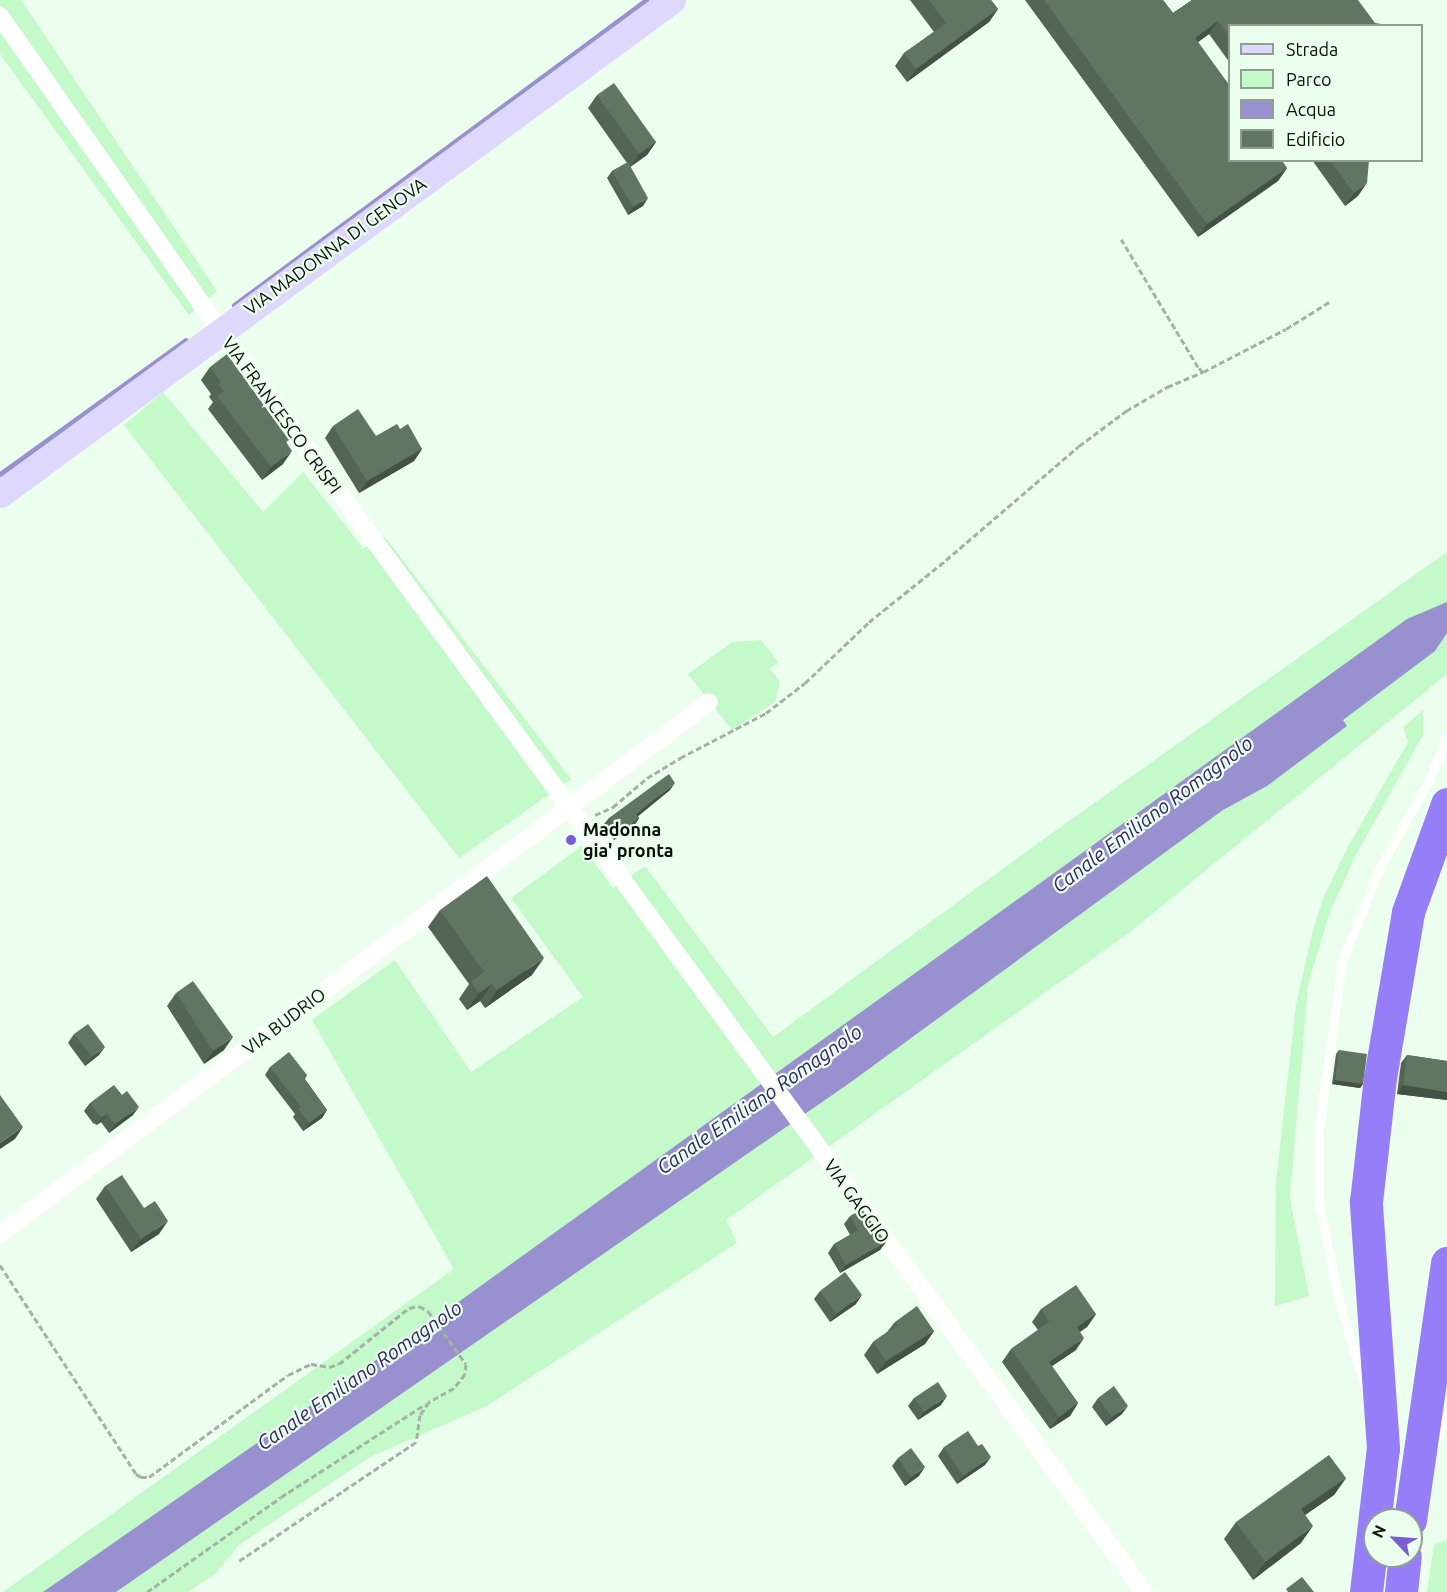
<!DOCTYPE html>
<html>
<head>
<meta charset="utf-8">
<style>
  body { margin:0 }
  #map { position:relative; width:1447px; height:1592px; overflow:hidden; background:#ecfeed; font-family:Ubuntu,sans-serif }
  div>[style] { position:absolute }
  .green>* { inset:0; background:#c4f9c9 }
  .water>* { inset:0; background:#9991cf }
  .stream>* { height:5px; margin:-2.5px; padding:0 2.5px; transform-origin:2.5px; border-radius:2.5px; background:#9991cf }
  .path>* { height:3px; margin-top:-1.5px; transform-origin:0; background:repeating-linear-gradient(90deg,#a3b2a4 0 6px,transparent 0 9px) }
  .lane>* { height:9px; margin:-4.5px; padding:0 4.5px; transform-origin:4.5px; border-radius:4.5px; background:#fff }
  .street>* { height:18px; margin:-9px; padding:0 9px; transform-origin:9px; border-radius:9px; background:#fff }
  .secondary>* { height:27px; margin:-13.5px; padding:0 13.5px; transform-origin:13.5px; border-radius:13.5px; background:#dfd8fd }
  .highway>* { height:33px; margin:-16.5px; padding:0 16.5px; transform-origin:16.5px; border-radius:16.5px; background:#957ef7 }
  .wall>* { inset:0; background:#536555 }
  .shaded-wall>* { inset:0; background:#445245 }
  .building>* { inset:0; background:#617563 }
  .dots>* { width:16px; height:16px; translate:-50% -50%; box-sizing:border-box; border:3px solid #ecfeed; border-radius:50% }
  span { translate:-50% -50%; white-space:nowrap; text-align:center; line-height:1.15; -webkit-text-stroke:4.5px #ecfeed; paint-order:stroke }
  .street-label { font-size:18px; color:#09110a }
  .poi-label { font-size:18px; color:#09110a; font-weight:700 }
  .left { translate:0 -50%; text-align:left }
  .water-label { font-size:20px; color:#34216a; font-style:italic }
  .legend { position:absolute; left:1228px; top:24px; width:195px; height:138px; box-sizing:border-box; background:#ecfeed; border:2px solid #919f92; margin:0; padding:8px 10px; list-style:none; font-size:18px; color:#09110a }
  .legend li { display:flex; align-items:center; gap:12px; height:30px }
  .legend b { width:30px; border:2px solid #919f92 }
  .north { position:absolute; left:1363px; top:1508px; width:60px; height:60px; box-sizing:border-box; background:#ecfeed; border:2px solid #919f92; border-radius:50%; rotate:295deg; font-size:16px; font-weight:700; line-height:24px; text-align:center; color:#09110a }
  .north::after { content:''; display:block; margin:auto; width:21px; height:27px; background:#785dd7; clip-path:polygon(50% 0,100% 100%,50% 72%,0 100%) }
</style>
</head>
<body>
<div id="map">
  <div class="green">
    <i style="clip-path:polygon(0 0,21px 0,217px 291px,189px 315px,0 54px)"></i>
    <i style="clip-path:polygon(163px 392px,263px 512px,303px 472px,363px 548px,385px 537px,571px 779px,459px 858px,124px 425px)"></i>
    <i style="clip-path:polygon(1444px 554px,1447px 554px,1447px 674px,1130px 932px,726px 1220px,737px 1243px,487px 1406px,368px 1458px,239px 1545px,215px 1574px,188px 1592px,3px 1592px,454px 1269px,312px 1020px,395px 960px,471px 1072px,583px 997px,511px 898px,582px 846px,613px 888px,645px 866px,773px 1037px,1041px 841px)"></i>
    <i style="clip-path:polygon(761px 640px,778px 662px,770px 669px,780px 682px,775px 702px,732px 730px,688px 674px,732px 642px)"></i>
    <i style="clip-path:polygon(1423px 710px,1423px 735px,1357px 853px,1331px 909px,1308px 984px,1290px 1198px,1309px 1296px,1275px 1306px,1276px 1182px,1296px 1004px,1313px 930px,1323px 898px,1349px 845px,1408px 742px,1403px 727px)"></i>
    <i style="clip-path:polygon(1447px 1540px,1447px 1592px,1427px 1592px,1434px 1545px)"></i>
  </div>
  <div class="water">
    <i style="clip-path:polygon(1447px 602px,1447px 633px,1435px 651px,1343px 720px,1347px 726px,1267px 786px,1223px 810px,851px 1082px,116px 1592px,43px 1592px,425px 1326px,1407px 619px)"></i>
  </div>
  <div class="stream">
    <i style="left:234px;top:305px;width:513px;rotate:-36.51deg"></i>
    <i style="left:0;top:474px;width:229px;rotate:-35.8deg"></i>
  </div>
  <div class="path">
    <i style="left:1203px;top:372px;width:93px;rotate:-27.4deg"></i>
    <i style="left:1286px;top:329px;width:51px;rotate:-32.1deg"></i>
    <i style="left:595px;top:815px;width:20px;rotate:-24deg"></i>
    <i style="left:613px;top:807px;width:45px;rotate:-40.5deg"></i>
    <i style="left:647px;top:778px;width:39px;rotate:-31deg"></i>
    <i style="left:680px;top:758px;width:97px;rotate:-27.6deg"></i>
    <i style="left:766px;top:713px;width:49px;rotate:-37.6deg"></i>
    <i style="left:805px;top:683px;width:88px;rotate:-43.6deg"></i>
    <i style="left:869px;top:622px;width:99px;rotate:-38.8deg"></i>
    <i style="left:946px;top:560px;width:175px;rotate:-40.6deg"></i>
    <i style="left:1079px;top:446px;width:59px;rotate:-36.7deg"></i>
    <i style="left:1126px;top:411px;width:48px;rotate:-30.3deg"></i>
    <i style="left:1167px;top:387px;width:39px;rotate:-23deg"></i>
    <i style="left:1203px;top:372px;width:7px;rotate:-135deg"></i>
    <i style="left:1198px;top:367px;width:149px;rotate:-121deg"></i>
    <i style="left:0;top:1265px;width:249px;rotate:56.9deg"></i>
    <i style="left:136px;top:1474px;width:6px;rotate:31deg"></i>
    <i style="left:141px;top:1477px;width:8px"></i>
    <i style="left:149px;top:1477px;width:172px;rotate:-36.3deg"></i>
    <i style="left:288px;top:1375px;width:25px;rotate:-26deg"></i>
    <i style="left:311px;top:1364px;width:18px;rotate:9deg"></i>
    <i style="left:329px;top:1367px;width:10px;rotate:-17deg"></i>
    <i style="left:339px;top:1364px;width:90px;rotate:-38.7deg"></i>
    <i style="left:409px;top:1308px;width:10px;rotate:-11deg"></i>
    <i style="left:419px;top:1306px;width:10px;rotate:29deg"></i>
    <i style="left:428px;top:1311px;width:65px;rotate:54.4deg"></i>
    <i style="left:466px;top:1364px;width:10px;rotate:96deg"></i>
    <i style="left:465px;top:1374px;width:18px;rotate:128deg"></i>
    <i style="left:454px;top:1388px;width:29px;rotate:151deg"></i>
    <i style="left:429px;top:1402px;width:16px;rotate:125deg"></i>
    <i style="left:420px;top:1415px;width:27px;rotate:98deg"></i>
    <i style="left:416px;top:1442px;width:213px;rotate:146.1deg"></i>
    <i style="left:147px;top:1592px;width:164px;rotate:-35.3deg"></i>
    <i style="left:281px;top:1497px;width:172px;rotate:-32.7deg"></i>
  </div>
  <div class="lane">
    <i style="left:1364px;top:1385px;width:88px;rotate:-106.6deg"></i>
    <i style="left:1339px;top:1301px;width:99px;rotate:-101.7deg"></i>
    <i style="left:1319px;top:1204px;width:77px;rotate:-90deg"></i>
    <i style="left:1319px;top:1127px;width:168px;rotate:-82.1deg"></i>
    <i style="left:1342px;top:961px;width:104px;rotate:-67.9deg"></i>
    <i style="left:1381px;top:865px;width:98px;rotate:-60.5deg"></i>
    <i style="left:1429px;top:780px;width:46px;rotate:-66.8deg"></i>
    <i style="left:1434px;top:1443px;width:31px;rotate:-65deg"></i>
  </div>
  <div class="street">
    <i style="left:0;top:16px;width:383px;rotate:55deg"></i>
    <i style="left:220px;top:330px;width:1564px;rotate:53.79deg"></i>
    <i style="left:0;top:1234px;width:886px;rotate:-36.88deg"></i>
  </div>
  <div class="secondary">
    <i style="left:0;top:494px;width:834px;rotate:-36.32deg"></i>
  </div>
  <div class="highway">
    <i style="left:1410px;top:1520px;width:260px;rotate:-81.8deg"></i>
    <i style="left:1366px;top:1592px;width:145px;rotate:-83.3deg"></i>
    <i style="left:1383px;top:1448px;width:247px;rotate:-94deg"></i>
    <i style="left:1366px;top:1202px;width:125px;rotate:-83.6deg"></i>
    <i style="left:1380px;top:1078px;width:168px;rotate:-80.4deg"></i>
    <i style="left:1408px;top:912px;width:115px;rotate:-70.1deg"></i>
    <i style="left:1401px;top:1592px;width:36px;rotate:-84deg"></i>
  </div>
  <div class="wall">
    <i style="clip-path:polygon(910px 0,991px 0,998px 9px,989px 22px,907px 82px,895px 66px,904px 53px,934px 32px)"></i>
    <i style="clip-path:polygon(1025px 0,1163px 0,1173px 13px,1192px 0,1230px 26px,1230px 63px,1209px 34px,1198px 42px,1287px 168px,1278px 181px,1198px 237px)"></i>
    <i style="clip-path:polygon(597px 95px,656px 142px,647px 155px,630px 167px,643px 206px,628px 215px,607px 178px,612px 171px,627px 163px,588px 108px)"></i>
    <i style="clip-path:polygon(1312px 160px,1369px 160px,1358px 196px,1345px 206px)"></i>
    <i style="clip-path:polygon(210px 367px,287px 443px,283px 464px,262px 480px,208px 409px,213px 402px,209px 397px,211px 394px,201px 380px)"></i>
    <i style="clip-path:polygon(333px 426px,376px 436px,400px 429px,422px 449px,414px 461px,359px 493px,325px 438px)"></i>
    <i style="clip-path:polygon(670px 790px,638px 816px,639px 818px,634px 826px,614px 840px,603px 825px,609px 818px)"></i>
    <i style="clip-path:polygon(440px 910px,532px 975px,485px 1008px,480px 1001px,467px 1010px,459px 999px,469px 984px,428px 927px)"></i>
    <i style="clip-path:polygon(176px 993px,224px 1050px,204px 1064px,167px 1006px)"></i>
    <i style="clip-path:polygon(74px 1034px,99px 1055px,85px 1066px,68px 1043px)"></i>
    <i style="clip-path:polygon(1339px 1050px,1363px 1084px,1360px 1088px,1332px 1084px,1336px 1054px)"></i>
    <i style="clip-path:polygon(1407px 1055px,1447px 1061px,1447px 1100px,1397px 1094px,1401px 1063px)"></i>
    <i style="clip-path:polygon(270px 1067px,307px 1075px,305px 1079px,327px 1110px,322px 1118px,303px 1131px,293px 1117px,295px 1114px,265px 1075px)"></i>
    <i style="clip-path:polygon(90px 1103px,133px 1115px,109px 1133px,101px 1122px,97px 1125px,93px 1123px,84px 1111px)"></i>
    <i style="clip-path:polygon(105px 1186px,159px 1234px,131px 1252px,96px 1199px)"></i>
    <i style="clip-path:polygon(850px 1216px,886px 1242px,880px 1250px,840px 1273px,828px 1253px,834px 1244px,850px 1235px,844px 1224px)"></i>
    <i style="clip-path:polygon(820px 1291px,856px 1304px,830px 1322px,814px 1299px)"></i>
    <i style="clip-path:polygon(1041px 1309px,1096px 1314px,1087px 1327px,1080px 1331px,1076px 1350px,1052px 1366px,1078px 1403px,1070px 1416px,1050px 1429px,1002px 1362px,1011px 1349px,1038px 1330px,1032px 1322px)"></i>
    <i style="clip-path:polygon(895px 1322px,934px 1331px,925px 1344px,877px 1374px,864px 1355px,873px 1342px,887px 1332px)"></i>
    <i style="clip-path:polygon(914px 1398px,941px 1405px,918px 1420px,908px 1406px)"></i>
    <i style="clip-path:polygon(1098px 1398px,1122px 1414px,1106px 1426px,1092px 1407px)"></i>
    <i style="clip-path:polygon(944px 1447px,985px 1465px,957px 1484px,938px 1456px)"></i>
    <i style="clip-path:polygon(898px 1458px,919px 1476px,905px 1486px,892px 1466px)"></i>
    <i style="clip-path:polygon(1346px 1478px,1334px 1495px,1305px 1515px,1301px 1543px,1253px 1580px,1224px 1539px,1236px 1522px)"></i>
  </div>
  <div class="shaded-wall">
    <i style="clip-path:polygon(998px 9px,989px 22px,907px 82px,916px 69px)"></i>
    <i style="clip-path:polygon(1218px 21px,1209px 34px,1186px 51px,1195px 38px)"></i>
    <i style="clip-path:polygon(656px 142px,647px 155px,630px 167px,639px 154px)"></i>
    <i style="clip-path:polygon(1287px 168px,1278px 181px,1198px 237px,1207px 224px)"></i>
    <i style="clip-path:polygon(1367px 183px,1358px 196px,1345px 206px,1354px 193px)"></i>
    <i style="clip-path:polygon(648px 198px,643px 206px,628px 215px,633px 207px)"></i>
    <i style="clip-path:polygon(422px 449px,414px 461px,359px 493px,367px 481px)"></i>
    <i style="clip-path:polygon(292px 451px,283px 464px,262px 480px,271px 467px)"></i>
    <i style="clip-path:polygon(675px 783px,670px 790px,631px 822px,636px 814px)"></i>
    <i style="clip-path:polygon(639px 818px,634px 826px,614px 840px,619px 833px)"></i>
    <i style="clip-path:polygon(544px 958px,532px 975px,485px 1008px,497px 990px)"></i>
    <i style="clip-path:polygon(492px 984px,480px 1001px,467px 1010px,479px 993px)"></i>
    <i style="clip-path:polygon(233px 1037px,224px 1050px,204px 1064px,213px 1051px)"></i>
    <i style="clip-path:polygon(105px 1047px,99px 1055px,85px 1066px,92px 1057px)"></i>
    <i style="clip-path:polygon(1335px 1080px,1363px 1084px,1360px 1088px,1332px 1084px)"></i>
    <i style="clip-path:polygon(1403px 1085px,1447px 1092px,1447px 1100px,1397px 1094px)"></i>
    <i style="clip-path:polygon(139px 1107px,133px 1115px,109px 1133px,115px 1124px)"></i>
    <i style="clip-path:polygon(327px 1110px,322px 1118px,303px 1131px,309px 1123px)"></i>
    <i style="clip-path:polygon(107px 1114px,101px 1122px,97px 1125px,103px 1117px)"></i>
    <i style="clip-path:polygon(23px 1127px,15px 1139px,0 1149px,0 1143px)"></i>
    <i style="clip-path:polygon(168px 1221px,159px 1234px,131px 1252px,141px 1239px)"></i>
    <i style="clip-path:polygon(886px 1242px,880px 1250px,840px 1273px,846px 1265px)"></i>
    <i style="clip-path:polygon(862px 1295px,856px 1304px,830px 1322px,836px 1314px)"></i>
    <i style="clip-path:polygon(1096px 1314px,1087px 1327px,1069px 1340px,1077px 1327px)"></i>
    <i style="clip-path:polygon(934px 1331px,925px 1344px,877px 1374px,886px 1361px)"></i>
    <i style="clip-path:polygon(1084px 1338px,1076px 1350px,1040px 1374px,1049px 1362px)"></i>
    <i style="clip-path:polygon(947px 1396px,941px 1405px,918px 1420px,924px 1412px)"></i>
    <i style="clip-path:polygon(1078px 1403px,1070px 1416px,1050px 1429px,1059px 1417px)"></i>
    <i style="clip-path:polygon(1128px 1406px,1122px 1414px,1106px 1426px,1112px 1417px)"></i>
    <i style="clip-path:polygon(991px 1457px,985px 1465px,957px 1484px,963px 1476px)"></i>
    <i style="clip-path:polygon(925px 1467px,919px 1476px,905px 1486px,911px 1477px)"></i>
    <i style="clip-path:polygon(1346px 1478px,1334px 1495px,1289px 1526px,1301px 1509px)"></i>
    <i style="clip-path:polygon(1313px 1526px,1301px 1543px,1253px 1580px,1265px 1562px)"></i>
  </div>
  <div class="building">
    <i style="clip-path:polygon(929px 0,991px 0,998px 9px,916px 69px,904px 53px,946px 23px)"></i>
    <i style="clip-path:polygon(1044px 0,1163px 0,1173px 13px,1192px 0,1358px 0,1375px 23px,1395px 26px,1230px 26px,1230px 37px,1218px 21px,1195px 38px,1230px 86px,1230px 160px,1281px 160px,1287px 168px,1207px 224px)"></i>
    <i style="clip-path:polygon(614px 83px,656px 142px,639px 154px,597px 95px)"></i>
    <i style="clip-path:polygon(1330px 160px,1369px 160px,1367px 183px,1354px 193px)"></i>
    <i style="clip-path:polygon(628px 162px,648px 198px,633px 207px,612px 171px)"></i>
    <i style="clip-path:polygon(227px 354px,289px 440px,286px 442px,292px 451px,271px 467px,217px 396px,224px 391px,218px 384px,221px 382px,210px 367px)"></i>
    <i style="clip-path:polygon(358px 409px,376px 436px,397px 424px,400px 429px,408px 424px,422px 449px,367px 481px,333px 426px)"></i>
    <i style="clip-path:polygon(669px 774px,675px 783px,636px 814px,639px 818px,619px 833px,609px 818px)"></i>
    <i style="clip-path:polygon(487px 876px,544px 958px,497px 990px,492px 984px,479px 993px,471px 982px,484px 972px,440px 910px)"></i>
    <i style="clip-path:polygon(193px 981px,233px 1037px,213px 1051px,176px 993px)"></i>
    <i style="clip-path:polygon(88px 1024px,105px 1047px,92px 1057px,74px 1034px)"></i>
    <i style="clip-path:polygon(1339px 1050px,1367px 1054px,1363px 1084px,1335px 1080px)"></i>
    <i style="clip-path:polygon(289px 1052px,307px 1075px,304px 1078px,327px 1110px,309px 1123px,298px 1109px,301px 1107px,270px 1067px)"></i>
    <i style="clip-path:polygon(1407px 1055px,1447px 1061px,1447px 1092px,1403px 1085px)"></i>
    <i style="clip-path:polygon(114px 1085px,122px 1095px,127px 1091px,139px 1107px,115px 1124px,107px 1114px,103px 1117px,99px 1115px,90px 1103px)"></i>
    <i style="clip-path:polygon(0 1095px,23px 1127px,0 1143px)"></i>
    <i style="clip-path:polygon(122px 1175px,144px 1208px,155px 1201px,168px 1221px,141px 1239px,105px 1186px)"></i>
    <i style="clip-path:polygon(862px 1209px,886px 1242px,846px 1265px,834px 1244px,858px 1230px,850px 1216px)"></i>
    <i style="clip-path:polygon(845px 1272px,862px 1295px,836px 1314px,820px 1291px)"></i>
    <i style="clip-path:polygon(1076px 1285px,1096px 1314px,1077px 1327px,1084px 1338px,1049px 1362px,1078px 1403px,1059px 1417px,1011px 1349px,1049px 1322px,1041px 1309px)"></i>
    <i style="clip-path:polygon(917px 1306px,934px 1331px,886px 1361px,873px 1342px,898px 1325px,895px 1322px)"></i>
    <i style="clip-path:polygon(938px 1382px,947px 1396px,924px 1412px,914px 1398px)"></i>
    <i style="clip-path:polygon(1114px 1386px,1128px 1406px,1112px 1417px,1098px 1398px)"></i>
    <i style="clip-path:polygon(968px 1431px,978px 1446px,982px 1444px,991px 1457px,963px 1476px,944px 1447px)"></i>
    <i style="clip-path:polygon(911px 1448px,925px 1467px,911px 1477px,898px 1458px)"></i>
    <i style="clip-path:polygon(1329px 1455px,1346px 1478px,1301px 1509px,1313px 1526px,1265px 1562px,1236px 1522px)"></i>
    <i style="clip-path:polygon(1302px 1577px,1314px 1592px,1288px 1592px,1286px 1589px)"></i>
  </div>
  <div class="dots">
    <i style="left:571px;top:840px;background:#785dd7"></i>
  </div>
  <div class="street-label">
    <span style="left:335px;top:246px;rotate:-36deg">VIA MADONNA DI GENOVA</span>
    <span style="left:282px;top:415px;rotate:54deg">VIA FRANCESCO CRISPI</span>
    <span style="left:284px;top:1021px;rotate:-37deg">VIA BUDRIO</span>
    <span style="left:857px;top:1201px;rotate:54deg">VIA GAGGIO</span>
  </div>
  <div class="poi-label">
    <span class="left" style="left:583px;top:840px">Madonna<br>gia' pronta</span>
  </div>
  <div class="water-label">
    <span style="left:1152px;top:814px;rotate:-37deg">Canale Emiliano Romagnolo</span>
    <span style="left:759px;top:1099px;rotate:-35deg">Canale Emiliano Romagnolo</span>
    <span style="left:359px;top:1375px;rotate:-35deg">Canale Emiliano Romagnolo</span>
  </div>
  <ul class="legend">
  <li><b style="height:8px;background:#dfd8fd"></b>Strada</li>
  <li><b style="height:16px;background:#c4f9c9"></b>Parco</li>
  <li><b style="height:16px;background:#9991cf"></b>Acqua</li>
  <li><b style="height:16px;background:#617563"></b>Edificio</li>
  </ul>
  <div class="north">N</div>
</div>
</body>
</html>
